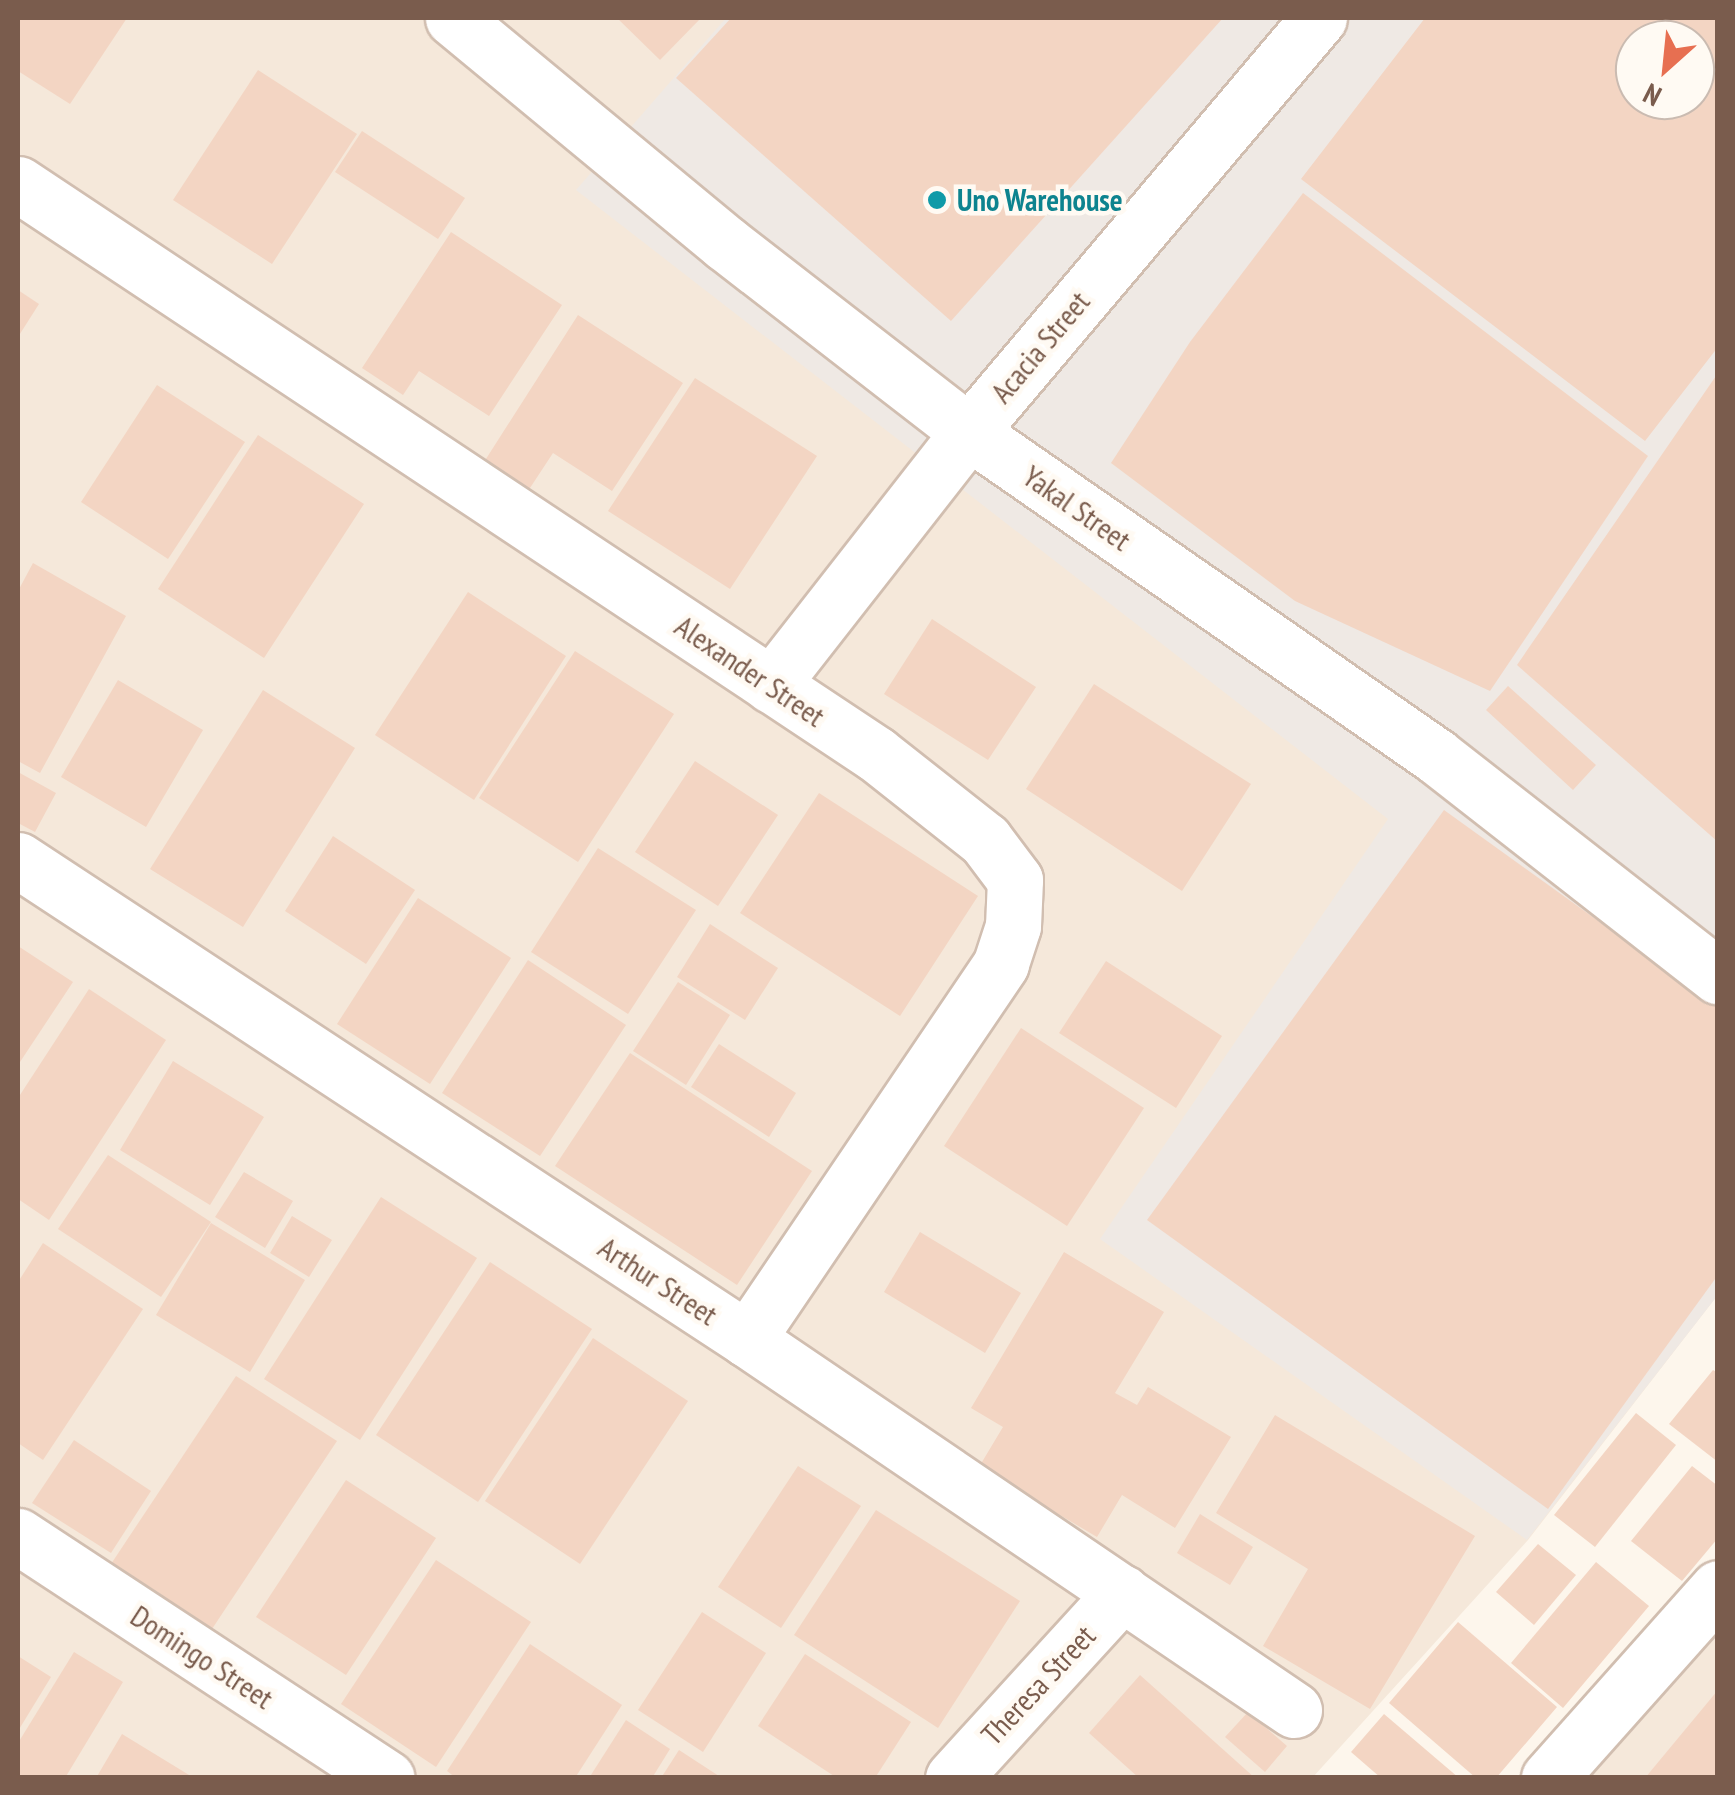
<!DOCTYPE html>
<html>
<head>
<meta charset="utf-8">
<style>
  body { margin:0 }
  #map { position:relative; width:1735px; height:1795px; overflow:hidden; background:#fdf6ec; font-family:"PT Sans Narrow",sans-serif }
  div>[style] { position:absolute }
  .residential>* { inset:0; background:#f5e8da }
  .industrial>* { inset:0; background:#efe9e4 }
  .building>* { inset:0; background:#f3d5c3 }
  .roads { filter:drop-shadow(2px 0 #d1beb0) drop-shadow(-2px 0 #d1beb0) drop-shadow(0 2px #d1beb0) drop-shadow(0 -2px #d1beb0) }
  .minor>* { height:55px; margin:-27.5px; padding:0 27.5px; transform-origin:27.5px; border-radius:27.5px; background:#fff }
  .dots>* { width:28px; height:28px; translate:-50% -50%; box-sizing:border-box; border:5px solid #fffaf3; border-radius:50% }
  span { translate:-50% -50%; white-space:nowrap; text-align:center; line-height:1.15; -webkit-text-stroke:9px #fffaf3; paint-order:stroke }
  .culture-label { font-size:30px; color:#0d838f; font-weight:700 }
  .left { translate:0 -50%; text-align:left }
  .street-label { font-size:30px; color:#7a5c4d }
  .frame { position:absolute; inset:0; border:20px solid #7a5c4d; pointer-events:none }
  .north { position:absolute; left:1615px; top:20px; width:100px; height:100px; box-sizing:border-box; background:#fffaf3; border:2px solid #cabbb1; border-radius:50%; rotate:207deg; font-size:28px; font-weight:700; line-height:40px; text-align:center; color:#7a5c4d }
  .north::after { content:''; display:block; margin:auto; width:35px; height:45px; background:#e76f51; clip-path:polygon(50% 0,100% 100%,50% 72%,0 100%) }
</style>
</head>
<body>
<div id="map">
  <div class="residential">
    <i style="clip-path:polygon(evenodd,18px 18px,1717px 18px,1717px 1296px,1528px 1540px,1313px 1777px,18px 1777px,18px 18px,1635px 40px,1695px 40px,1695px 100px,1635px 100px,1635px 40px)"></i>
    <i style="clip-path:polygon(1717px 1626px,1717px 1777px,1580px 1777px)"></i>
  </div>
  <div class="industrial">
    <i style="clip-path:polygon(evenodd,726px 18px,1717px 18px,1717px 1296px,1527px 1540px,1100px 1239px,1388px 819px,576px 190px,726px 18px,1635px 40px,1695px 40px,1695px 100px,1635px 100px,1635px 40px)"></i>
  </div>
  <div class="building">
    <i style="clip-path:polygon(18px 18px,127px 18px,70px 104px,18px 71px)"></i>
    <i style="clip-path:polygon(617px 18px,701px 18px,660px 60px)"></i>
    <i style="clip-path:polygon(731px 18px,1223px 18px,951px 321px,676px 78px)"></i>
    <i style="clip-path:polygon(evenodd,1425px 18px,1718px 18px,1718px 347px,1645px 441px,1301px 179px,1425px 18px,1635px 40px,1695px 40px,1695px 100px,1635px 100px,1635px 40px)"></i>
    <i style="clip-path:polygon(258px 70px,357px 134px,272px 264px,173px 200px)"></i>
    <i style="clip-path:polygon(362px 131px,465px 198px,438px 239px,335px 172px)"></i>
    <i style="clip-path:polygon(1303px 193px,1648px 456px,1490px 691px,1295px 601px,1111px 463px,1190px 342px)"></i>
    <i style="clip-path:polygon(451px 232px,562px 305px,489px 416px,419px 371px,403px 395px,362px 368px)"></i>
    <i style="clip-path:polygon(18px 290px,39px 304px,18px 337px)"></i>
    <i style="clip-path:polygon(578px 315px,683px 383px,612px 491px,553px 453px,528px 491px,484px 462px)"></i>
    <i style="clip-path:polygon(1718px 373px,1718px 842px,1517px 665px)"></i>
    <i style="clip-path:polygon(695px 378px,817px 456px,730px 589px,608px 511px)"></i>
    <i style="clip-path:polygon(157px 385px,245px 442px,168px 559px,81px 502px)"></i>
    <i style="clip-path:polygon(258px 435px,364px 504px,264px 658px,158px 589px)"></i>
    <i style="clip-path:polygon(33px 563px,126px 616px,40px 773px,18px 761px,18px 591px)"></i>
    <i style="clip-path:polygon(468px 592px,566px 656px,474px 800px,375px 735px)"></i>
    <i style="clip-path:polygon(932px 619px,1036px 687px,988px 760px,884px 694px)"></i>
    <i style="clip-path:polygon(575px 651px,674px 714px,578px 862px,479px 798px)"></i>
    <i style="clip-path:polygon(118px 680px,203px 730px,146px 827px,61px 777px)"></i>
    <i style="clip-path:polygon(1094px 684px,1251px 784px,1182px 891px,1026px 789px)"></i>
    <i style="clip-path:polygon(1508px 686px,1596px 765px,1573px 790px,1486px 710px)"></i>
    <i style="clip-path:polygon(263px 690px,355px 748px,243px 927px,150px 869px)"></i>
    <i style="clip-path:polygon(695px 761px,778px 815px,718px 906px,635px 852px)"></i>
    <i style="clip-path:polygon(18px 772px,56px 793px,35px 832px,18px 823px)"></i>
    <i style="clip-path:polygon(819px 793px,978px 896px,900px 1016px,740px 913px)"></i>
    <i style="clip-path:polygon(1444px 810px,1718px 1007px,1718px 1275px,1548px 1509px,1147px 1220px)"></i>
    <i style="clip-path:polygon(333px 836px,415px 890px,366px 964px,285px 911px)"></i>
    <i style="clip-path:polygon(598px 848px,696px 910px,628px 1014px,531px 952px)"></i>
    <i style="clip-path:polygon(418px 898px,511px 958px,430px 1084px,337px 1024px)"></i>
    <i style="clip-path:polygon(710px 924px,778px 968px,745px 1020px,677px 977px)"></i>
    <i style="clip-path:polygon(18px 946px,73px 982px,18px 1065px)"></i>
    <i style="clip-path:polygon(528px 960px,626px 1025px,540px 1156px,442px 1093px)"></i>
    <i style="clip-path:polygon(1106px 961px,1222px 1036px,1176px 1108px,1059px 1033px)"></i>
    <i style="clip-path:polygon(678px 982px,730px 1015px,686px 1085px,633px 1051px)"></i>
    <i style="clip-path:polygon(89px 989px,166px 1040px,49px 1220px,18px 1199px,18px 1098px)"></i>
    <i style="clip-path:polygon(1021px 1028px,1144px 1108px,1067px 1226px,944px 1146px)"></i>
    <i style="clip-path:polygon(719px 1044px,796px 1093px,769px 1137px,691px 1087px)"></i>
    <i style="clip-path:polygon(630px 1053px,812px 1171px,737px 1285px,555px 1166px)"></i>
    <i style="clip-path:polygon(173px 1061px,264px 1117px,210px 1205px,120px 1150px)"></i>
    <i style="clip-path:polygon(108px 1155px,211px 1222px,161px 1297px,58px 1229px)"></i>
    <i style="clip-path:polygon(244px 1172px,293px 1201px,265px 1248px,215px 1217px)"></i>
    <i style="clip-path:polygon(381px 1197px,477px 1258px,360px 1440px,264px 1379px)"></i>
    <i style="clip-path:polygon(292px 1216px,332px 1240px,309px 1277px,270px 1253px)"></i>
    <i style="clip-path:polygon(211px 1223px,305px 1280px,250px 1372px,156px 1315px)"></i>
    <i style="clip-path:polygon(920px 1232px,1021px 1293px,985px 1353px,884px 1292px)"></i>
    <i style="clip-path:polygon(43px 1243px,143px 1309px,43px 1460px,18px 1443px,18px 1282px)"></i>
    <i style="clip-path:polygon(1064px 1252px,1164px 1312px,1115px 1393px,1137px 1405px,1148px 1387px,1231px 1437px,1175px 1528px,1122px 1495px,1097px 1537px,979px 1467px,1003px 1427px,971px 1408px)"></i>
    <i style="clip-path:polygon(490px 1262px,592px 1329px,478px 1502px,376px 1435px)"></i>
    <i style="clip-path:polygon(593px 1338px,688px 1401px,580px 1564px,485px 1501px)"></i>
    <i style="clip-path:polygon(1713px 1370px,1718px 1373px,1718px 1462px,1669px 1424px)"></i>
    <i style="clip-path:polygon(236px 1376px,337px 1441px,208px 1635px,107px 1570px)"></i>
    <i style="clip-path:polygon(1636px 1413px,1676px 1445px,1595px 1547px,1554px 1515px)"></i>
    <i style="clip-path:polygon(1275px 1415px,1475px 1536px,1370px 1709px,1263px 1646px,1308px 1569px,1216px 1513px)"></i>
    <i style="clip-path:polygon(74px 1440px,151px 1491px,111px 1553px,32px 1503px)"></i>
    <i style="clip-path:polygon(798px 1466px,861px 1506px,781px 1628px,718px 1587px)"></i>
    <i style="clip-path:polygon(1692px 1466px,1718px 1486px,1718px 1538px,1682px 1581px,1631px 1541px)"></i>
    <i style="clip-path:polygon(346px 1480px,436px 1538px,346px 1675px,256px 1617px)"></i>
    <i style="clip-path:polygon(876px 1510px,1020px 1601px,938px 1728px,794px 1635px)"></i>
    <i style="clip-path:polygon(1200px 1514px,1253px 1547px,1230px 1585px,1177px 1553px)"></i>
    <i style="clip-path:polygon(1538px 1544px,1576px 1575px,1534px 1625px,1496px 1592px)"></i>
    <i style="clip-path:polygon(436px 1560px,531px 1622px,436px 1767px,341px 1704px)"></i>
    <i style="clip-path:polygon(1596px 1562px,1649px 1606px,1563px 1708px,1511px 1663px)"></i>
    <i style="clip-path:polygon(702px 1612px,766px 1653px,703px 1752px,638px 1710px)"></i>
    <i style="clip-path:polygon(1458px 1622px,1557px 1707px,1496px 1778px,1476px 1778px,1389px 1703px)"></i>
    <i style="clip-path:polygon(530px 1644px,622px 1705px,575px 1778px,456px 1778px,447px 1771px)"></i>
    <i style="clip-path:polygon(74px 1652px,123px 1682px,65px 1778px,18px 1778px,18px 1743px)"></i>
    <i style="clip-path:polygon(805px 1654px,911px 1722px,875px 1778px,837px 1778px,758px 1726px)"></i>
    <i style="clip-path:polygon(18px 1656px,51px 1677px,18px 1731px)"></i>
    <i style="clip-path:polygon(1140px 1675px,1255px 1778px,1139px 1778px,1089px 1733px)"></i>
    <i style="clip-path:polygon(1718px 1690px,1718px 1778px,1645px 1778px)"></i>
    <i style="clip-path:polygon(1248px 1712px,1287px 1746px,1265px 1772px,1225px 1737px)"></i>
    <i style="clip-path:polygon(1384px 1714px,1459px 1778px,1381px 1778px,1351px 1752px)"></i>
    <i style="clip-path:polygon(626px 1720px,670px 1749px,652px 1778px,589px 1778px)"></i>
    <i style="clip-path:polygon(122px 1734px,194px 1778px,96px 1778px)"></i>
    <i style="clip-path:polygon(679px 1750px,722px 1778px,661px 1778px)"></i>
  </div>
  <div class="roads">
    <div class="minor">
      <i style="left:453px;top:18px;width:353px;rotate:39.6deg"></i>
      <i style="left:725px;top:243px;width:309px;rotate:37.8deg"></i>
      <i style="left:969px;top:432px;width:568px;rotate:34.75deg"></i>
      <i style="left:1436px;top:756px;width:358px;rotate:38deg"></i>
      <i style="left:18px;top:184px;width:1030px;rotate:33.6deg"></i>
      <i style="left:876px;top:754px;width:139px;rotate:38.3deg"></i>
      <i style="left:985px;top:840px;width:50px;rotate:53.1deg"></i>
      <i style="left:1015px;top:880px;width:46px;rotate:92.5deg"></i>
      <i style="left:1013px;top:926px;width:40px;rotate:108deg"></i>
      <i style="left:1001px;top:964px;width:453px;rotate:124.1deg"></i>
      <i style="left:771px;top:685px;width:321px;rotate:-52deg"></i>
      <i style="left:969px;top:432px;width:542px;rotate:-49.79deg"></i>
      <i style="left:18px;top:860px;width:872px;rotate:33.31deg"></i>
      <i style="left:747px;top:1339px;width:661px;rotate:34.15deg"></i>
      <i style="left:18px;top:1536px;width:441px;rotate:33.3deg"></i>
      <i style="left:953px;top:1778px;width:251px;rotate:-47.6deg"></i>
      <i style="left:1549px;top:1778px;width:254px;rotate:-48.3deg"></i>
    </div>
  </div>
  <div class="dots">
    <i style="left:937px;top:200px;background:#0f9aa8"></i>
  </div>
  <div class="culture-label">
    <span class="left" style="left:957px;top:200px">Uno Warehouse</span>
  </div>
  <div class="street-label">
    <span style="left:1040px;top:347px;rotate:-50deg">Acacia Street</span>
    <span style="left:1077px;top:508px;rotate:35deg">Yakal Street</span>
    <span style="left:750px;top:671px;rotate:34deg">Alexander Street</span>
    <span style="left:658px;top:1281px;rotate:33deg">Arthur Street</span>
    <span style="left:202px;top:1657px;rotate:33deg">Domingo Street</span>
    <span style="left:1038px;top:1685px;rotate:-47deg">Theresa Street</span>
  </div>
  <div class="frame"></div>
  <div class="north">N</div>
</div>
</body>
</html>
